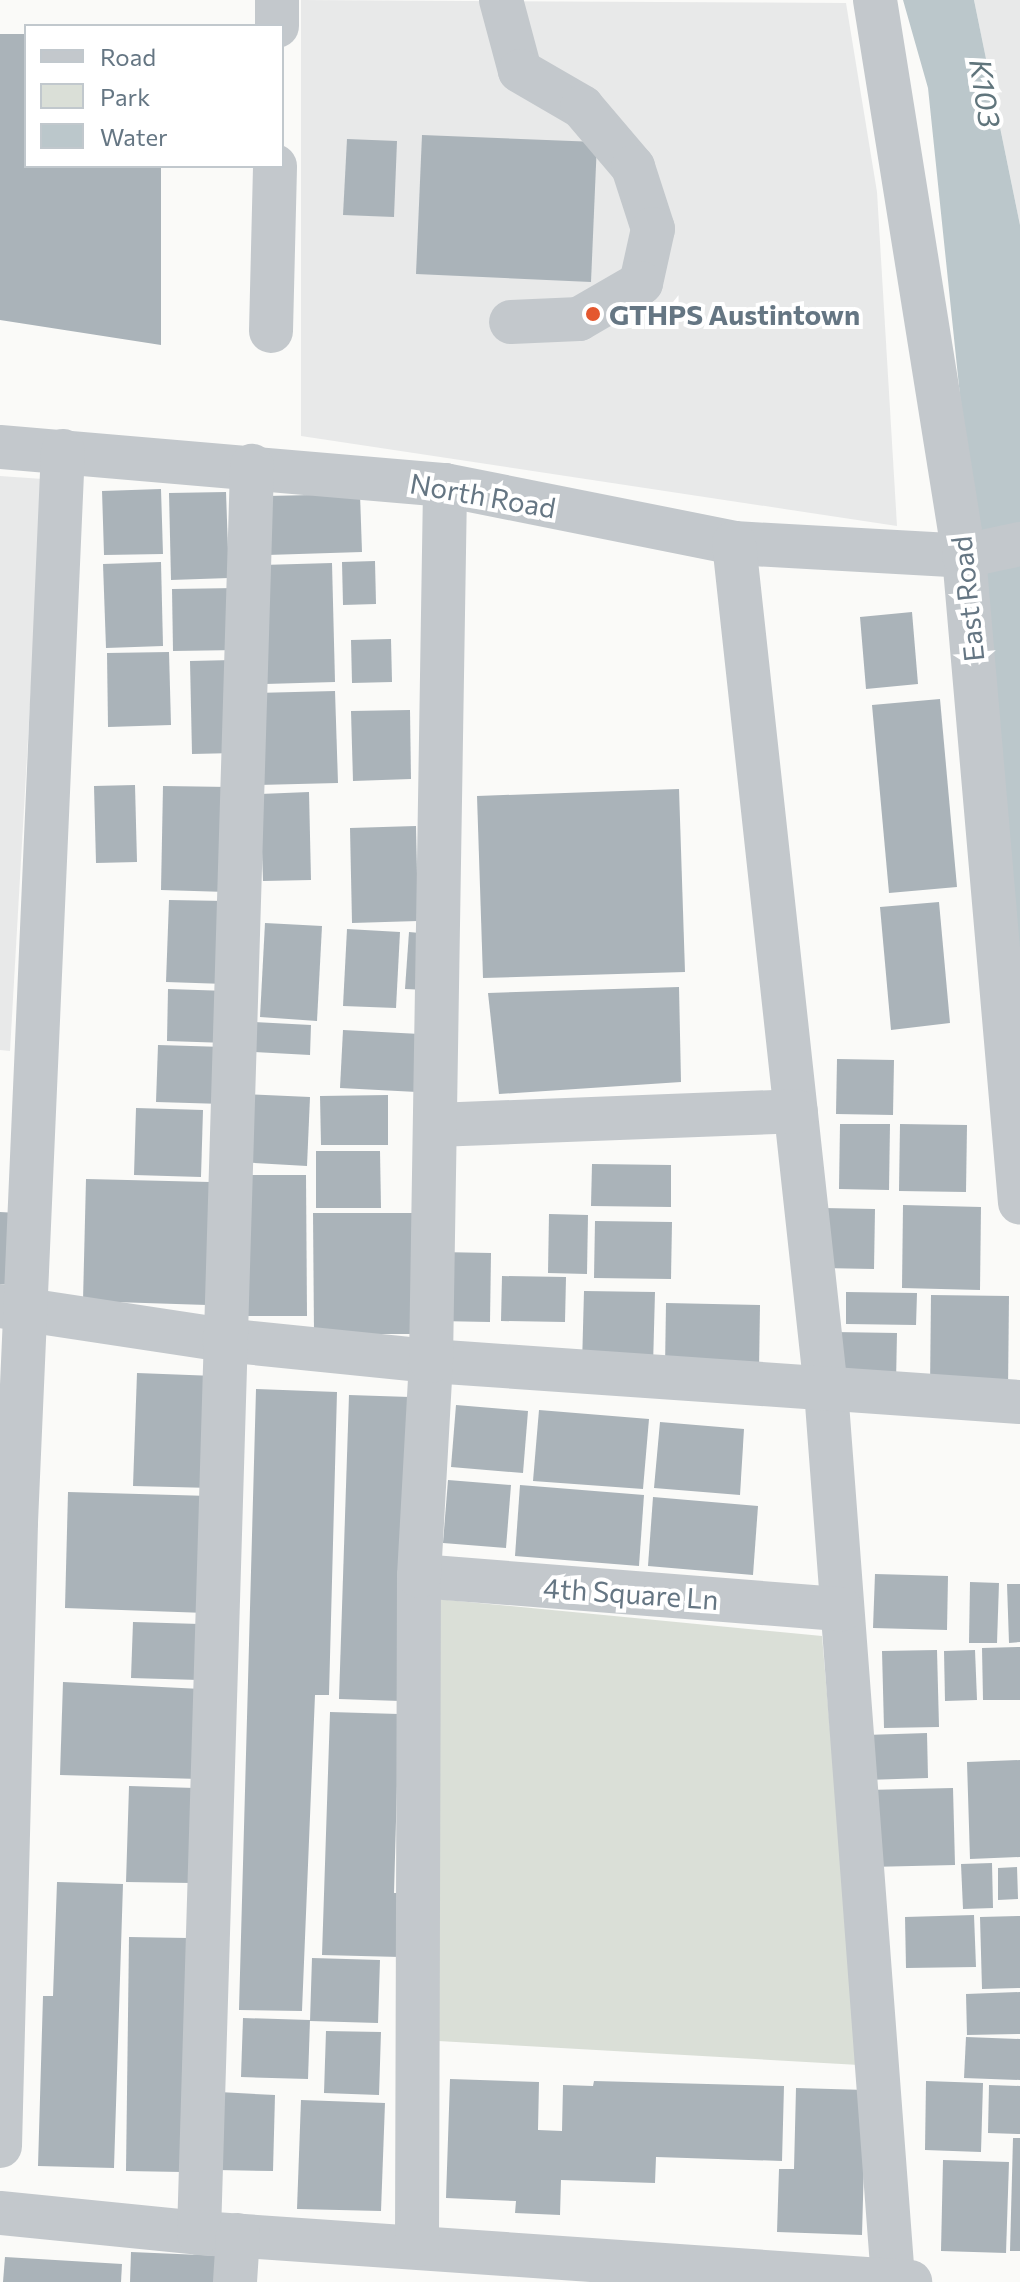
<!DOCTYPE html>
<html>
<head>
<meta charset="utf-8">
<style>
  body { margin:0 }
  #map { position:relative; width:1020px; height:2282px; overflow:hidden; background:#fafaf8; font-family:Commissioner,sans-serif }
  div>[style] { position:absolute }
  .built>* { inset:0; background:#e8e9e9 }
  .green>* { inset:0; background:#dadfd7 }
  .water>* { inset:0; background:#bbc7cb }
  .building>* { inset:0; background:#aab3b9 }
  .minor>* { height:44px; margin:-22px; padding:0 22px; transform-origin:22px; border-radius:22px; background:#c3c8cc }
  .dots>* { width:22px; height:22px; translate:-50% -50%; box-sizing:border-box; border:4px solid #fff; border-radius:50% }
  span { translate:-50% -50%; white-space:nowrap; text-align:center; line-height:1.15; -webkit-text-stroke:8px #fff; paint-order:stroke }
  .poi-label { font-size:28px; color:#657683; font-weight:700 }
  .left { translate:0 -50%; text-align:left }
  .street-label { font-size:28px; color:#657683 }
  .water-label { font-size:30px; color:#60757c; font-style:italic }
  .legend { position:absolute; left:24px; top:24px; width:260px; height:144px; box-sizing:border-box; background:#fff; border:2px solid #c1c8cd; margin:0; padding:10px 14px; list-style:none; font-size:24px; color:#657683 }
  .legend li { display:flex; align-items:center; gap:16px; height:40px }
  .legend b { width:40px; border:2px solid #c1c8cd }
</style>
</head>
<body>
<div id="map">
  <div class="built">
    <i style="clip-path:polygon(301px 0,846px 3px,877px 192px,897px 526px,301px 436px)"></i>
    <i style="clip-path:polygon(974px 0,1020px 0,1020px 225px)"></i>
    <i style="clip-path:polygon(0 476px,43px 479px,10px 1051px,0 1050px)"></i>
  </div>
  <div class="green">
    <i style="clip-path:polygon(437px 1599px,822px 1636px,859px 2065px,438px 2041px)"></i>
  </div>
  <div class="water">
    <i style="clip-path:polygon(903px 0,974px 0,1020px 225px,1020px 973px,928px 88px)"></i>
  </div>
  <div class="building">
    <i style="clip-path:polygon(0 34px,26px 34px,26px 166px,161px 166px,161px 345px,0 320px)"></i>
    <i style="clip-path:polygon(422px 135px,597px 142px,591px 282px,416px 274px)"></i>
    <i style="clip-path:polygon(347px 139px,397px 141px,394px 217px,343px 215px)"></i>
    <i style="clip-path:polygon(161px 489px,163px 554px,104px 555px,102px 491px)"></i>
    <i style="clip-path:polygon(226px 492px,229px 578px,171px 580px,169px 493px)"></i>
    <i style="clip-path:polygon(360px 494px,362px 552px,267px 555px,266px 496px)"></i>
    <i style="clip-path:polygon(375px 561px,376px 604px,343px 605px,342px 562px)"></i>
    <i style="clip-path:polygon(161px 562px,163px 646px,106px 648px,103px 564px)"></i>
    <i style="clip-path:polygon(332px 563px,335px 682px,265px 684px,262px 565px)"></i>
    <i style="clip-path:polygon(237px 588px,238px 650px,173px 651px,172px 589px)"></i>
    <i style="clip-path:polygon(912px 612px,918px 684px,866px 689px,860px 617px)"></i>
    <i style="clip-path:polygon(391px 639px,392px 682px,352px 683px,351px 640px)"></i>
    <i style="clip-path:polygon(169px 652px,171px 725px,108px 727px,107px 653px)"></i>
    <i style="clip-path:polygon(233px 660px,236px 753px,192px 754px,190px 661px)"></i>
    <i style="clip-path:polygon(335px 691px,338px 783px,258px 785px,255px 693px)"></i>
    <i style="clip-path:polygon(940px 699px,957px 887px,889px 893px,872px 705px)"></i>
    <i style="clip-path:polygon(410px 710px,411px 779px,353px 781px,351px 711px)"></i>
    <i style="clip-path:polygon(135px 785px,137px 862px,96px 863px,94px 786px)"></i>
    <i style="clip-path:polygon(163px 786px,230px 787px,227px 892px,161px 890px)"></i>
    <i style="clip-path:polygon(679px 789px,685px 972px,483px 978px,477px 796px)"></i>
    <i style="clip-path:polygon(309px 792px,311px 880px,263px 881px,260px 794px)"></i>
    <i style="clip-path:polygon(416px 826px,418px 921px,352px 923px,350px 828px)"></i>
    <i style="clip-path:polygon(169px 900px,227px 901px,225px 984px,166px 982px)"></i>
    <i style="clip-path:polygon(939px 902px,950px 1023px,891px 1030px,880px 907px)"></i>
    <i style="clip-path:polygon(265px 923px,322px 926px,317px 1021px,260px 1017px)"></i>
    <i style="clip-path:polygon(347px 929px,400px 932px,396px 1008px,343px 1006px)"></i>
    <i style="clip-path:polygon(409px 932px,431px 934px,427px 990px,405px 989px)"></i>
    <i style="clip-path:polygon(679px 987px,681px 1082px,499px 1094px,488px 993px)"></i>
    <i style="clip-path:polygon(168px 989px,228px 991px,227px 1043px,167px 1041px)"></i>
    <i style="clip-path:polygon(254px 1022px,311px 1025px,310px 1055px,252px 1052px)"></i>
    <i style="clip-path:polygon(343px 1030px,420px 1034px,417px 1092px,340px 1088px)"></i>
    <i style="clip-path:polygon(158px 1045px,224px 1047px,223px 1104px,156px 1102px)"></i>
    <i style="clip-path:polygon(837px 1059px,894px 1060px,893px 1115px,836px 1114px)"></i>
    <i style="clip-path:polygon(243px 1094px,310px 1097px,307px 1166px,239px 1162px)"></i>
    <i style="clip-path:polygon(388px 1095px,388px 1145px,321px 1145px,320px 1096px)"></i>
    <i style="clip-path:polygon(136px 1108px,203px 1110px,201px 1177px,134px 1175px)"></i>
    <i style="clip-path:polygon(840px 1124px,890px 1124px,889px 1190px,839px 1189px)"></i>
    <i style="clip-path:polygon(900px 1124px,967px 1125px,966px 1192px,899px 1191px)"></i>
    <i style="clip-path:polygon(316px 1151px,380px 1151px,381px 1208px,316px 1208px)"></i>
    <i style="clip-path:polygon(592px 1164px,671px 1165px,671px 1207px,591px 1206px)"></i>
    <i style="clip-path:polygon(243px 1175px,306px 1175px,307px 1316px,244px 1316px)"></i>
    <i style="clip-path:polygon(86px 1179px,210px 1182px,207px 1305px,83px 1301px)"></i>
    <i style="clip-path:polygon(903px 1205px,981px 1207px,980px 1290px,902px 1288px)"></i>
    <i style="clip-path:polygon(823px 1208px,875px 1209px,874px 1269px,822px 1268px)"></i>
    <i style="clip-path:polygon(0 1212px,18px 1213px,13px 1285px,0 1284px)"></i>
    <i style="clip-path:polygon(313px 1213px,426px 1213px,427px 1334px,314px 1334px)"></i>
    <i style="clip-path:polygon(549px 1214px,588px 1215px,587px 1274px,548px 1273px)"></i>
    <i style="clip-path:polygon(595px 1221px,672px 1222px,671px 1279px,594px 1278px)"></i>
    <i style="clip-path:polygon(440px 1252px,491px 1253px,490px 1322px,438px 1321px)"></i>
    <i style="clip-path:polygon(502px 1276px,566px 1277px,565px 1322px,501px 1321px)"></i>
    <i style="clip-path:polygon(584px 1291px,655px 1292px,653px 1366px,582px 1365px)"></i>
    <i style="clip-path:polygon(846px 1292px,917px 1293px,916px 1325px,846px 1324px)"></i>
    <i style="clip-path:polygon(931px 1295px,1009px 1296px,1008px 1390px,930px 1389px)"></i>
    <i style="clip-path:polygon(666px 1303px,760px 1305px,759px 1369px,665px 1368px)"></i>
    <i style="clip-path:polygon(834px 1332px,897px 1333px,896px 1382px,833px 1381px)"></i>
    <i style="clip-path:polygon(137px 1373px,215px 1376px,212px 1488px,133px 1486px)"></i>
    <i style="clip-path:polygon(256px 1389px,337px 1392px,329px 1695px,315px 1695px,302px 2011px,239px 2010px)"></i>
    <i style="clip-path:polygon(349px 1395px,410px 1397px,401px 1701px,339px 1699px)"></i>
    <i style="clip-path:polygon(456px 1405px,528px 1411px,523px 1473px,451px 1467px)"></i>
    <i style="clip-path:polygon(539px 1410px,649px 1419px,643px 1489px,533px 1481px)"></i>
    <i style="clip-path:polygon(660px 1422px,744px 1429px,740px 1495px,654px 1488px)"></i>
    <i style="clip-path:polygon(448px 1480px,511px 1485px,506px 1548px,443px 1543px)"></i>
    <i style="clip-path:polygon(520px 1485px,644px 1495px,639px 1566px,515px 1556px)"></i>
    <i style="clip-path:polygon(68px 1492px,210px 1496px,206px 1613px,65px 1608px)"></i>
    <i style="clip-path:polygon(653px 1497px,758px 1506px,753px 1575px,648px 1566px)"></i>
    <i style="clip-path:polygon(875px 1574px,948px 1576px,947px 1630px,873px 1628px)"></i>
    <i style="clip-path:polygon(970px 1582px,999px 1583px,997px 1643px,969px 1643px)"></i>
    <i style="clip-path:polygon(1007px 1584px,1020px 1584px,1020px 1642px,1009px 1643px)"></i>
    <i style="clip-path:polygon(133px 1622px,200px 1624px,199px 1680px,131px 1678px)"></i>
    <i style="clip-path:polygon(1020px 1647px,1020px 1700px,983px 1700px,982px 1648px)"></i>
    <i style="clip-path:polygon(937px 1650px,939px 1727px,884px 1728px,882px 1651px)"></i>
    <i style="clip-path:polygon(975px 1650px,977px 1700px,945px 1701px,944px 1651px)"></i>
    <i style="clip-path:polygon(63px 1682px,201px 1689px,199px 1779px,60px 1775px)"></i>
    <i style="clip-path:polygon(330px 1712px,399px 1714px,394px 1893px,402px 1893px,400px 1957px,322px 1955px)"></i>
    <i style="clip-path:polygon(927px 1733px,928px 1778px,866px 1780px,865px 1735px)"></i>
    <i style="clip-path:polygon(1020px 1760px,1020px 1857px,970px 1859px,967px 1762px)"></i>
    <i style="clip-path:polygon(129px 1786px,195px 1788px,192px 1883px,126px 1882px)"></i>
    <i style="clip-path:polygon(953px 1788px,955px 1865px,869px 1867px,867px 1790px)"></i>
    <i style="clip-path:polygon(992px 1863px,993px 1908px,963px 1909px,961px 1864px)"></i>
    <i style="clip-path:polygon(1017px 1867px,1018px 1899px,998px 1900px,998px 1868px)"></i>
    <i style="clip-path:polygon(57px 1882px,123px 1884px,114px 2168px,38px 2166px,43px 1996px,53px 1996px)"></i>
    <i style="clip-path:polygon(974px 1915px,976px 1967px,906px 1968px,905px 1917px)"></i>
    <i style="clip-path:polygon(1020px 1916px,1020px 1988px,982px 1989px,980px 1917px)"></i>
    <i style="clip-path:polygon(129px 1937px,188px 1938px,182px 2172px,126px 2171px)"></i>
    <i style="clip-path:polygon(312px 1958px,380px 1960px,378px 2023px,310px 2021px)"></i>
    <i style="clip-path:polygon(1020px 1992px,1020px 2034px,967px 2035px,966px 1994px)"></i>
    <i style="clip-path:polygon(243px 2018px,310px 2020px,308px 2079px,241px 2077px)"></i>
    <i style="clip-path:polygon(326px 2031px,381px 2032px,379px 2095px,324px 2093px)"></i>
    <i style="clip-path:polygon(966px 2037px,1020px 2039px,1020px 2080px,964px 2078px)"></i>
    <i style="clip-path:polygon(450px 2079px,539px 2082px,538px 2130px,562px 2131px,563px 2085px,593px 2086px,594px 2081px,784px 2086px,782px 2161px,656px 2157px,655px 2183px,561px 2180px,560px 2215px,515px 2213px,516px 2201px,446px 2198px)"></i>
    <i style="clip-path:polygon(926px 2081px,983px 2083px,981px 2152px,925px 2150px)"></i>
    <i style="clip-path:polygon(989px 2085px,1020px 2086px,1020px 2134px,988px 2133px)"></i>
    <i style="clip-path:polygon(796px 2088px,866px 2090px,862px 2235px,777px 2232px,779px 2169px,794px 2169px)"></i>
    <i style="clip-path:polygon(219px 2092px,275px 2095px,273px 2171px,217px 2170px)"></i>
    <i style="clip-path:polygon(301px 2100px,385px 2103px,381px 2211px,297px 2209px)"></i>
    <i style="clip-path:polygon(1013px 2138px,1020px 2138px,1020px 2251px,1010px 2251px)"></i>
    <i style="clip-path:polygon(943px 2160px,1009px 2162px,1006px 2253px,941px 2251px)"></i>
    <i style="clip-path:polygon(131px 2252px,224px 2256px,223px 2282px,130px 2282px)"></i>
    <i style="clip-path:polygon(5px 2257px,122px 2264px,121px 2282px,3px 2282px)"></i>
  </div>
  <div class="minor">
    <i style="left:501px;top:0;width:73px;rotate:75deg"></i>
    <i style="left:520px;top:71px;width:72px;rotate:30.1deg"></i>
    <i style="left:582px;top:107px;width:79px;rotate:49.6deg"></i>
    <i style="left:633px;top:167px;width:65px;rotate:72.1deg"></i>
    <i style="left:653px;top:229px;width:55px;rotate:102.5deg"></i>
    <i style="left:641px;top:283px;width:72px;rotate:149.9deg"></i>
    <i style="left:579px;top:319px;width:68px;rotate:177.5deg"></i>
    <i style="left:875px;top:0;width:563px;rotate:80.91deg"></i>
    <i style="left:964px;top:556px;width:649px;rotate:85.05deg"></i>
    <i style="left:277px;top:26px;width:26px;rotate:-90deg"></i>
    <i style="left:271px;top:331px;width:165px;rotate:-88.6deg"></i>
    <i style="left:0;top:447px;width:447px;rotate:4.9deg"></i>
    <i style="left:445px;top:485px;width:295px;rotate:11.3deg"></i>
    <i style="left:734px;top:543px;width:230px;rotate:3.2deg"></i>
    <i style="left:964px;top:556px;width:57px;rotate:-12.1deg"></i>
    <i style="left:734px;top:543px;width:852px;rotate:83.8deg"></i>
    <i style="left:826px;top:1390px;width:893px;rotate:85.69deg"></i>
    <i style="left:435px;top:1125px;width:361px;rotate:-2.2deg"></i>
    <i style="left:0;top:1306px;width:227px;rotate:8.6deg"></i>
    <i style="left:224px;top:1340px;width:208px;rotate:5.8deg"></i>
    <i style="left:431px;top:1361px;width:590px;rotate:3.98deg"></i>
    <i style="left:419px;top:1576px;width:424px;rotate:4.5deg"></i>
    <i style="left:0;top:2146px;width:624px;rotate:-88.53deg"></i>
    <i style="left:16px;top:1522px;width:1072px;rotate:-87.49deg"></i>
    <i style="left:0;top:2213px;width:200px;rotate:5.7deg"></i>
    <i style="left:199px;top:2233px;width:713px;rotate:3.94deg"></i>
    <i style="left:199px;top:2233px;width:1768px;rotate:-88.28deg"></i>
    <i style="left:417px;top:2245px;width:669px;rotate:-89.83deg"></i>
    <i style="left:419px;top:1576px;width:215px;rotate:-86.8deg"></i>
    <i style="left:431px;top:1361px;width:876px;rotate:-89.08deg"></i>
    <i style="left:235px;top:2282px;width:47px;rotate:-86.3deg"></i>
  </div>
  <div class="dots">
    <i style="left:593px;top:314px;background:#e4572e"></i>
  </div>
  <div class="poi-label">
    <span class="left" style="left:609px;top:314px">GTHPS Austintown</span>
  </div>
  <div class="street-label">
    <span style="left:483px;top:495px;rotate:10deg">North Road</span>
    <span style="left:967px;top:599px;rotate:-96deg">East Road</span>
    <span style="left:631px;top:1593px;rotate:4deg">4th Square Ln</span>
  </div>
  <div class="water-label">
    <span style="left:986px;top:93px;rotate:81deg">K103</span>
  </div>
  <ul class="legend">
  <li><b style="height:10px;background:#c3c8cc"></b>Road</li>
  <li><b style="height:22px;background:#dadfd7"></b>Park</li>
  <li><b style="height:22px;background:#bbc7cb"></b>Water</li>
  </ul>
</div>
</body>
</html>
